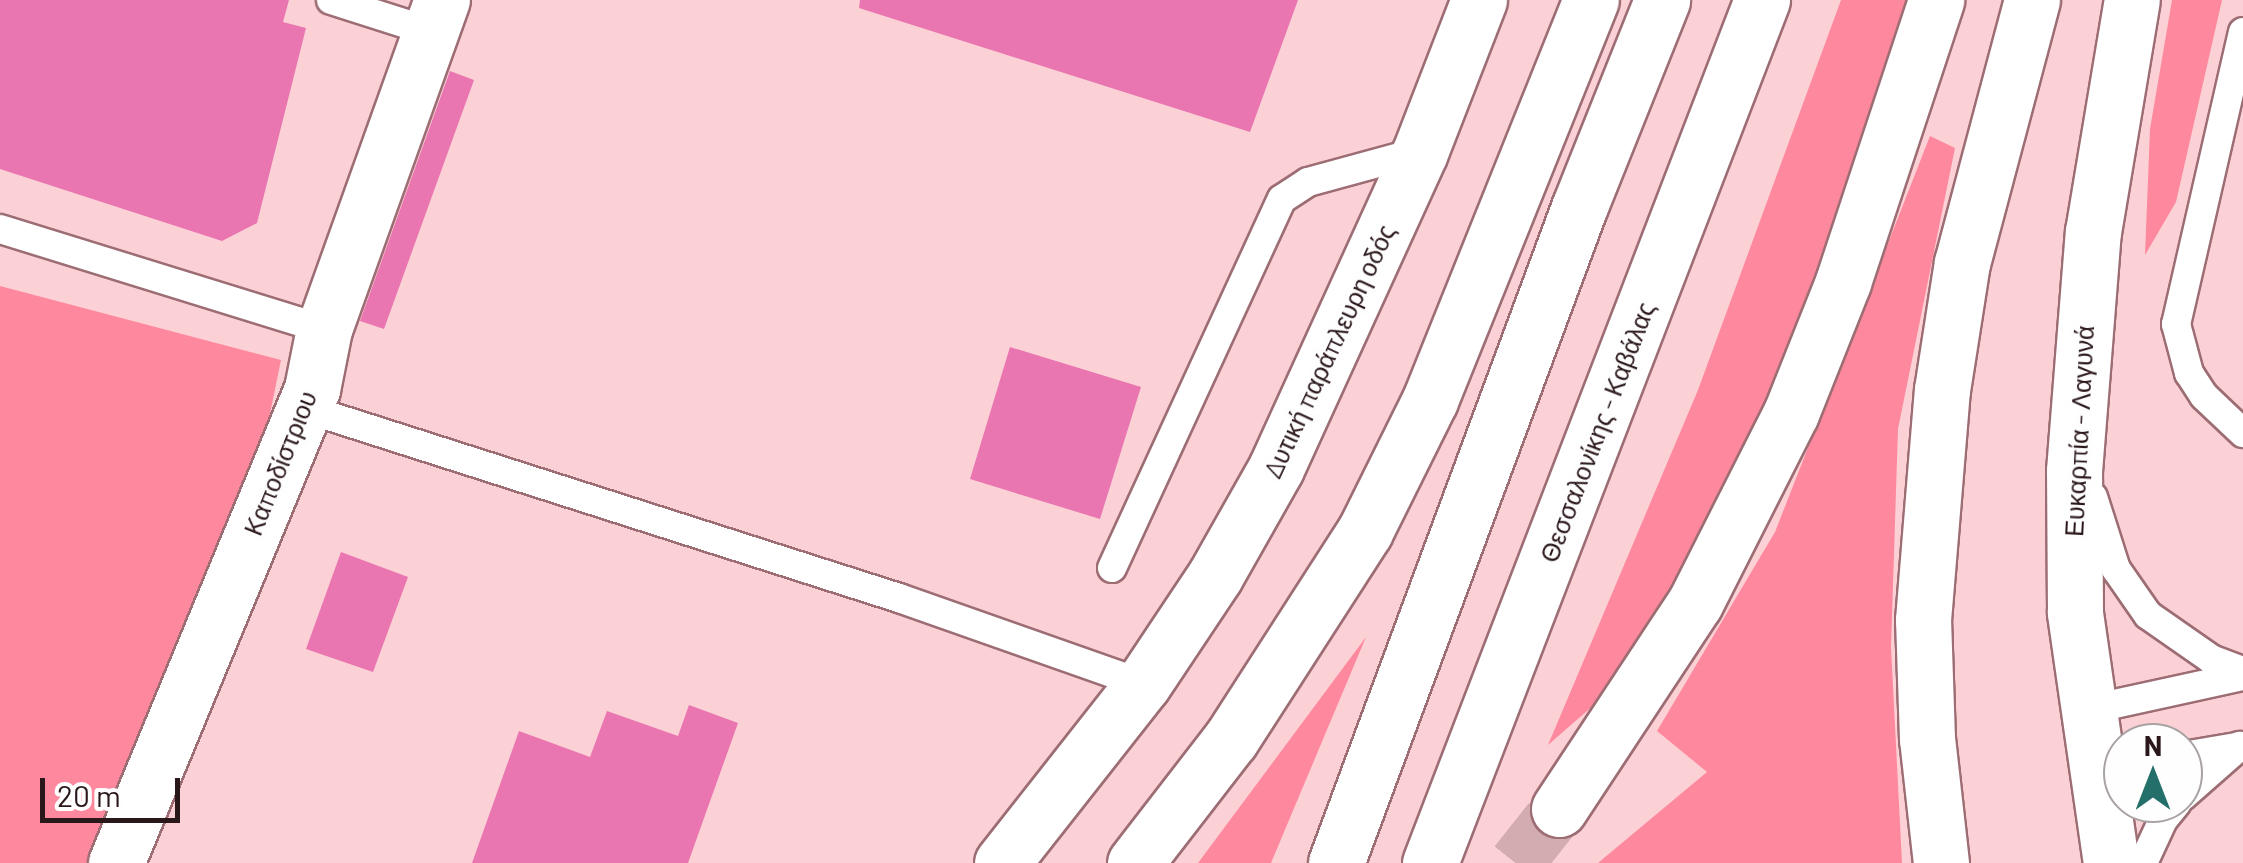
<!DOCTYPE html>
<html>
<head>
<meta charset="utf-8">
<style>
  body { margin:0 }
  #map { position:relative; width:2243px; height:863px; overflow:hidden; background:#fcd1d6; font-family:Barlow,sans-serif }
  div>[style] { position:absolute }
  .green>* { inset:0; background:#fe889d }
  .building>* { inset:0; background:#e975b1 }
  .motorway-tunnel>* { height:55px; margin-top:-27.5px; transform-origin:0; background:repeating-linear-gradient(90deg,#d2acb0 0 55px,transparent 0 83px) }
  .roads { filter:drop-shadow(2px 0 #9d6d74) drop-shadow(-2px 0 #9d6d74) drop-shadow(0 2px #9d6d74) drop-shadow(0 -2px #9d6d74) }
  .service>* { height:28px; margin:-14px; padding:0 14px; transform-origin:14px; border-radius:14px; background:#fff }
  .minor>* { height:55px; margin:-27.5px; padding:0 27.5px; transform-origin:27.5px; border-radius:27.5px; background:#fff }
  .tertiary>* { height:55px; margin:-27.5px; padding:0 27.5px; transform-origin:27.5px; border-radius:27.5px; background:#fff }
  .trunk>* { height:55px; margin:-27.5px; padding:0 27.5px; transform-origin:27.5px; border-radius:27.5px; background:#fff }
  .motorway>* { height:55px; margin:-27.5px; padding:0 27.5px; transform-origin:27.5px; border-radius:27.5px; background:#fff }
  span { translate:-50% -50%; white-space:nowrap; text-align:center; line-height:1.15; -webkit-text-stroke:10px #fefefe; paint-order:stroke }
  .street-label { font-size:25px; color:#2a171a }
  .north { position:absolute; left:2103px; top:723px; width:100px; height:100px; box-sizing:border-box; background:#fefefe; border:2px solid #a9a2a3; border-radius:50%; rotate:0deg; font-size:28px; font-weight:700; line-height:40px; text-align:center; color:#2a171a }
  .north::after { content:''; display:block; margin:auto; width:35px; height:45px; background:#256f6b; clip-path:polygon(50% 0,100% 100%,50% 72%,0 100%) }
  .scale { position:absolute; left:40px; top:778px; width:140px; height:45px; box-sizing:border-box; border:5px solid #2a171a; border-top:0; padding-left:12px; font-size:30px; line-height:35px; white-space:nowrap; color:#2a171a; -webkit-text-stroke:8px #fefefe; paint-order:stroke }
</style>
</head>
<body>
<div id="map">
  <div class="green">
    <i style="clip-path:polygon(1841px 0,1908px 0,1831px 239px,1772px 391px,1626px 677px,1548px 745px,1698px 390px)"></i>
    <i style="clip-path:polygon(2172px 0,2222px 0,2176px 202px,2145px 255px,2150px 129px)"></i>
    <i style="clip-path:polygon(1930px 136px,1955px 148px,1898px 429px,1891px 647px,1902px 863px,1598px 863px,1707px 772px,1657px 731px,1775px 532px)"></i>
    <i style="clip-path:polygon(0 286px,281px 360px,266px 433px,87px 863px,0 863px)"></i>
    <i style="clip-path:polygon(1366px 637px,1271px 863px,1198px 863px)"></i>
  </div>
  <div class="building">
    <i style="clip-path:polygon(0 0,289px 0,283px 22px,306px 28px,257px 223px,222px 241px,0 169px)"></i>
    <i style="clip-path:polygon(860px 0,1298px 0,1250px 132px,859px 8px)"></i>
    <i style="clip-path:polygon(450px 71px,474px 80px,384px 329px,360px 321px)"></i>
    <i style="clip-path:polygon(1010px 347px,1141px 387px,1100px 519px,970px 479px)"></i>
    <i style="clip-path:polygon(341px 552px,408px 577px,373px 672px,306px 649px)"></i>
    <i style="clip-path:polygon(689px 705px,738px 723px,688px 863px,472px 863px,519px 731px,590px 757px,607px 711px,678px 736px)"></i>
  </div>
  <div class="motorway-tunnel">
    <i style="left:1516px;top:863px;width:69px;rotate:-51.5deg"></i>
  </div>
  <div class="roads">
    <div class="service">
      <i style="left:331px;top:0;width:106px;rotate:17.6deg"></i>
      <i style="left:2243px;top:32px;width:300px;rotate:102.9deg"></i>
      <i style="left:2176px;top:324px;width:51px;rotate:75.1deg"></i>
      <i style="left:2189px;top:373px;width:27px;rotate:57deg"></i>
      <i style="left:2204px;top:396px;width:54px;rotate:43.5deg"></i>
      <i style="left:0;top:229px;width:339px;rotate:17.2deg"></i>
      <i style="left:304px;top:408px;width:625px;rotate:17.71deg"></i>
      <i style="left:899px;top:598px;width:259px;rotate:19.4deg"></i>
      <i style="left:2093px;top:497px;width:76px;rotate:72.3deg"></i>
      <i style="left:2116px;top:569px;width:56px;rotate:55.2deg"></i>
      <i style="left:2148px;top:615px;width:77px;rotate:34.9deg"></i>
      <i style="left:2211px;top:659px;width:34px;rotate:21deg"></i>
      <i style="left:1112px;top:568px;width:406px;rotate:-65.3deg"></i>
      <i style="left:1282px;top:199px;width:31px;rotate:-33deg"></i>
      <i style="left:1308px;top:182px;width:114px;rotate:-15.3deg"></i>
      <i style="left:2087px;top:710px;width:160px;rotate:-12.3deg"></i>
      <i style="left:2183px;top:756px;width:54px;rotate:-9.6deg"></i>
      <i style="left:2183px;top:796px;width:76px;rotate:-41.3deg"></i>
      <i style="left:2143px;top:863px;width:47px;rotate:-65.1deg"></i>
      <i style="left:2163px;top:820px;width:22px;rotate:-51deg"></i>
    </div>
    <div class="minor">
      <i style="left:116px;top:863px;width:513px;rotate:-67.53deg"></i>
      <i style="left:312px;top:389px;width:61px;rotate:-78.7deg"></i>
      <i style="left:324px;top:329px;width:350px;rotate:-70.3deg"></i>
    </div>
    <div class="tertiary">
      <i style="left:1002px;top:863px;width:228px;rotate:-51.8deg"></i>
      <i style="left:1143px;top:684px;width:130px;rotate:-56.3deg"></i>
      <i style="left:1215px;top:576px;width:124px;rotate:-60.5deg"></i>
      <i style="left:1276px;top:468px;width:347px;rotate:-65.5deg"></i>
      <i style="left:1420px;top:152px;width:163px;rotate:-68.8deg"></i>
      <i style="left:2111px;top:863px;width:254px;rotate:-98.2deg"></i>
      <i style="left:2075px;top:612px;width:141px;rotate:-90.4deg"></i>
      <i style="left:2074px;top:471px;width:240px;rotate:-85.5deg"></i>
      <i style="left:2093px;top:232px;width:235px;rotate:-80.5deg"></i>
    </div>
    <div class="trunk">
      <i style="left:1336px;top:863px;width:699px;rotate:-69.65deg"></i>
      <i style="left:1579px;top:208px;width:224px;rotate:-68.2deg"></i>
      <i style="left:1430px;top:863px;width:925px;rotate:-68.96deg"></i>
    </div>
    <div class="motorway">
      <i style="left:1559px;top:809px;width:247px;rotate:-56.6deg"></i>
      <i style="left:1695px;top:603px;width:213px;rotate:-63.2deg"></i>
      <i style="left:1791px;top:413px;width:141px;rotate:-68.3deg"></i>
      <i style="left:1843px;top:282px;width:297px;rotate:-71.7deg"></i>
      <i style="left:1135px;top:863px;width:157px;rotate:-52.3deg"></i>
      <i style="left:1231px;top:739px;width:247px;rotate:-57.2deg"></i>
      <i style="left:1365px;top:531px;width:146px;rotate:-63.6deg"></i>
      <i style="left:1430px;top:400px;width:431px;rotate:-68.1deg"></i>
      <i style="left:1941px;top:863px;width:125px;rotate:-96.4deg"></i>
      <i style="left:1927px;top:739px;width:119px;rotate:-91.9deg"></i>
      <i style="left:1923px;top:620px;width:231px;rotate:-85.3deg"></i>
      <i style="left:1942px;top:390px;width:129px;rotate:-81.1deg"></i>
      <i style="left:1962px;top:263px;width:272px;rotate:-75.1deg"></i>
    </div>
  </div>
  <div class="street-label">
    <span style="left:1329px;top:351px;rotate:-65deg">Δυτική παράπλευρη οδός</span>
    <span style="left:2079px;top:431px;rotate:-87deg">Ευκαρπία - Λαγυνά</span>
    <span style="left:1597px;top:432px;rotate:-69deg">Θεσσαλονίκης - Καβάλας</span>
    <span style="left:280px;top:463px;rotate:-68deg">Καποδίστριου</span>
  </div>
  <div class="north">N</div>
  <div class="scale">20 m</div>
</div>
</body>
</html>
